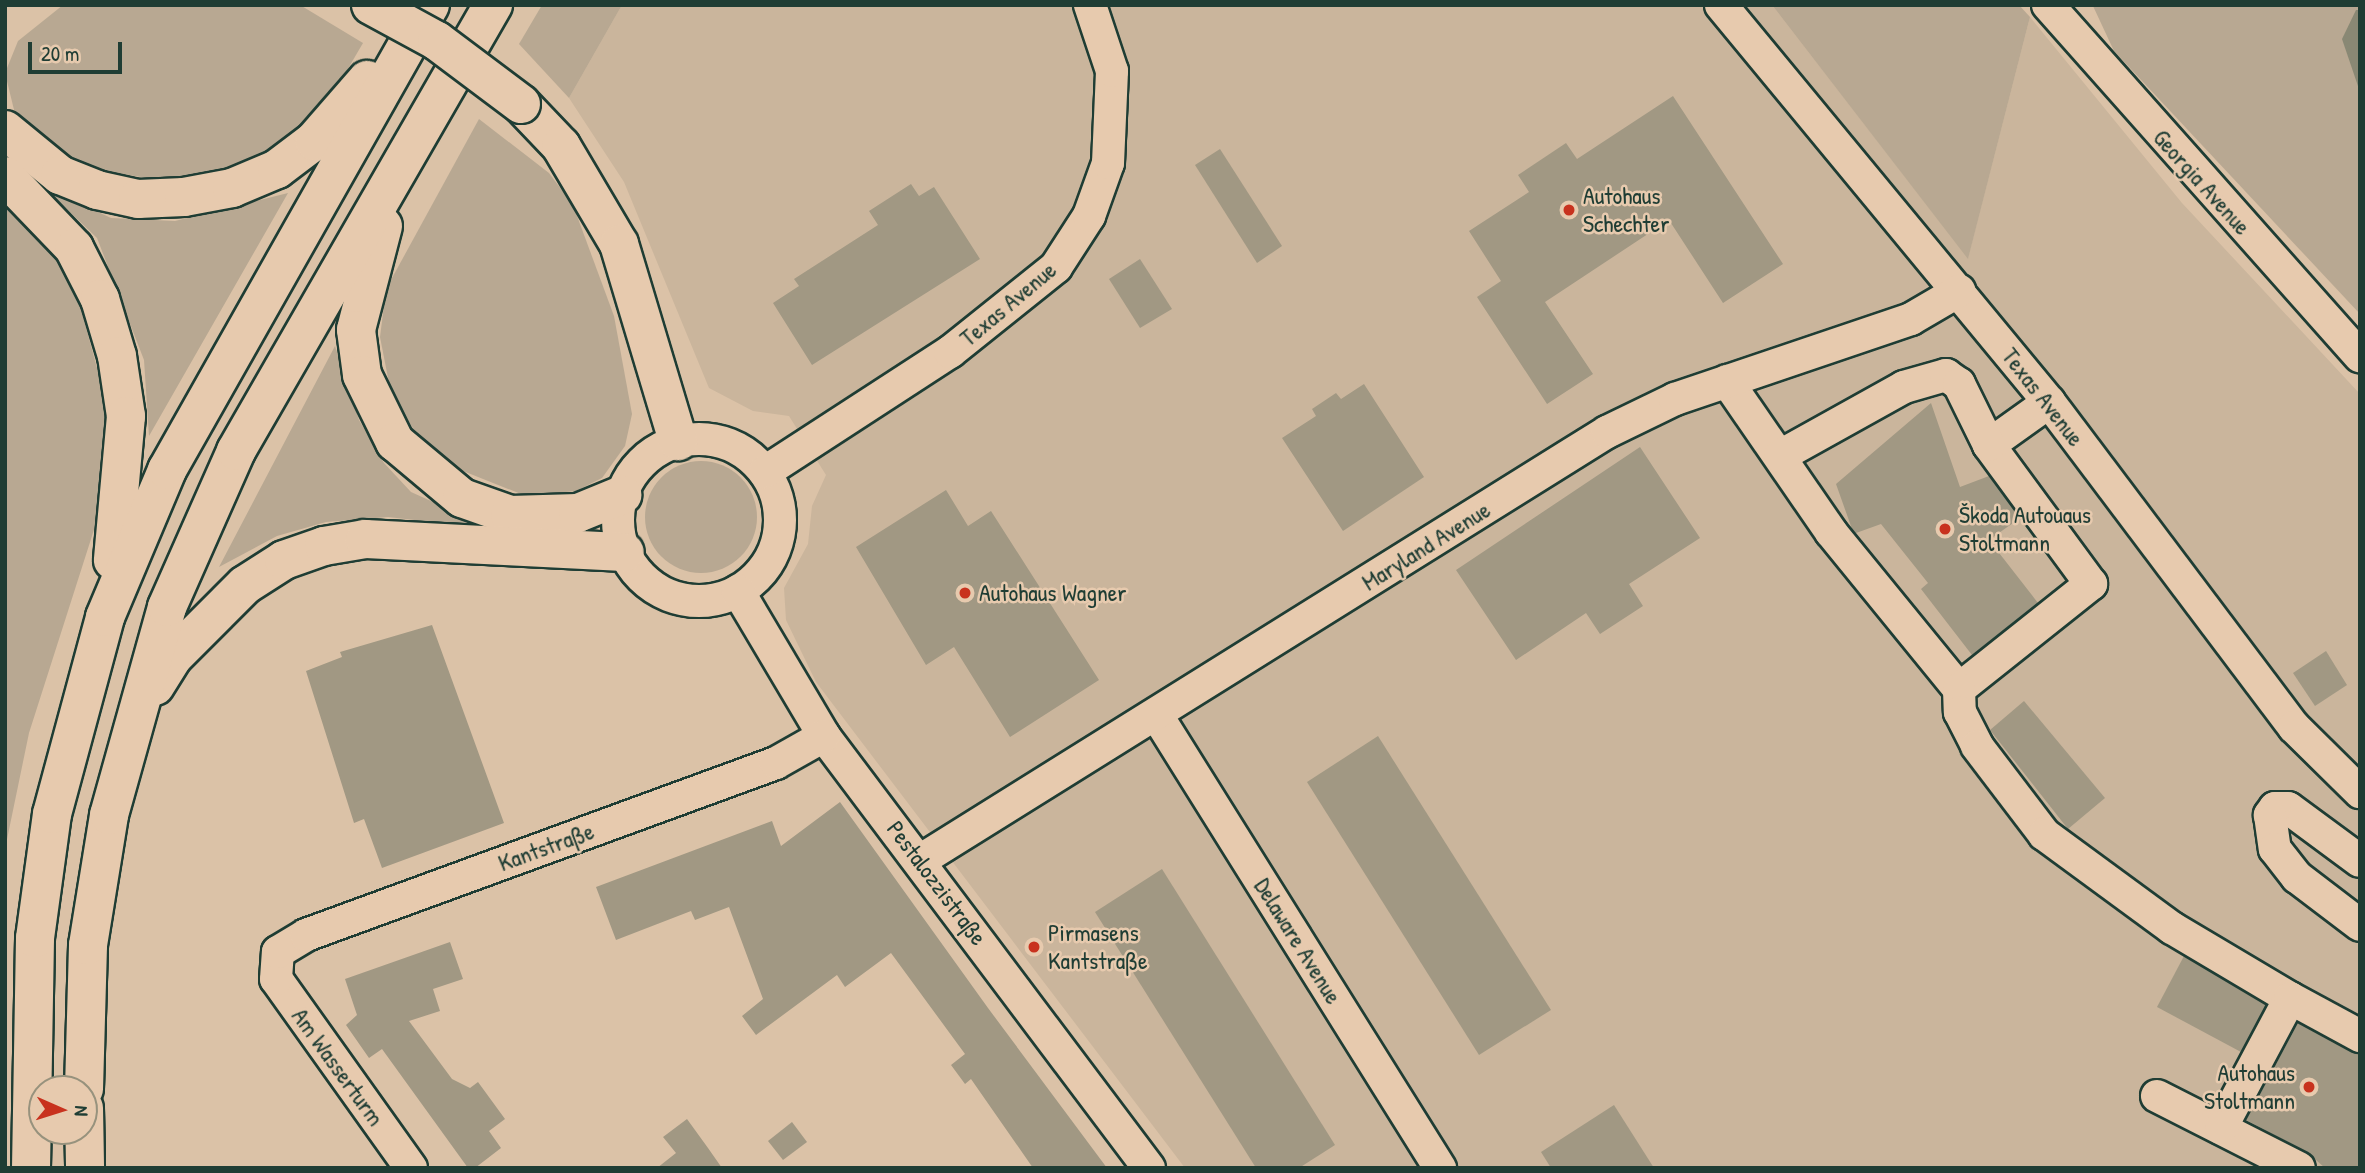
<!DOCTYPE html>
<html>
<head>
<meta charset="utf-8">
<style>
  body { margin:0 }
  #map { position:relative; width:2365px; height:1173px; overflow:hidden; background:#dbc2a7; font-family:"Patrick Hand",sans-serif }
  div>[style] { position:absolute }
  .built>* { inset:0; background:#cab59c }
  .green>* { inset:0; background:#b8a892 }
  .round { border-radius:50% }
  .water>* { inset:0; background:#898874 }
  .building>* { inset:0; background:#a19883 }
  .roads { filter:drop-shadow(2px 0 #1f3d34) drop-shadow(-2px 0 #1f3d34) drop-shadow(0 2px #1f3d34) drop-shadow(0 -2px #1f3d34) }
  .minor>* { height:32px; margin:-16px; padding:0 16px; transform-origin:16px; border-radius:16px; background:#e7caae }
  .minor>.ring { margin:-16px; padding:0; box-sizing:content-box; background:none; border:32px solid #e7caae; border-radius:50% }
  .major>* { height:38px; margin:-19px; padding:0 19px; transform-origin:19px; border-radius:19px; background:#e7caae }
  .highway>* { height:38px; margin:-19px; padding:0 19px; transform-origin:19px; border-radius:19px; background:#e7caae }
  .bridges { filter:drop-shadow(2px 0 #1f3d34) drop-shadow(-2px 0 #1f3d34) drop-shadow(0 2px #1f3d34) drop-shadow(0 -2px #1f3d34) }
  .major-bridge>* { height:38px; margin:-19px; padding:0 19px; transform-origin:19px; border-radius:19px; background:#e7caae }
  .dots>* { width:19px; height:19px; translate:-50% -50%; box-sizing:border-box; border:4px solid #e7caae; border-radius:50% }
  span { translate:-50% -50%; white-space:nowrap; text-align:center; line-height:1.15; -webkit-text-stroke:5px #e7caae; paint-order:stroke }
  .street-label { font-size:24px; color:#1f3d34 }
  .poi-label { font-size:24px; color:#1f3d34 }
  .left { translate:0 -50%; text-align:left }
  .right { translate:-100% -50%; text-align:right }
  .frame { position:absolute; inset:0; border:7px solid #1f3d34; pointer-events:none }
  .north { position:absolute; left:28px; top:1075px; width:70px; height:70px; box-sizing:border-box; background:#e7caae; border:2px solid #97927d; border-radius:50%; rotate:93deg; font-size:19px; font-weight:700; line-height:28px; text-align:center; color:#1f3d34 }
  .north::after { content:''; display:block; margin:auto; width:24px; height:32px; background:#c8321e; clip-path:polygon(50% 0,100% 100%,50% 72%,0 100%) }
  .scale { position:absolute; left:28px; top:42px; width:94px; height:32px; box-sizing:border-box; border:4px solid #1f3d34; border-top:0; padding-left:9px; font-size:21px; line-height:24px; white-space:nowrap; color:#1f3d34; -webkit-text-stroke:5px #e7caae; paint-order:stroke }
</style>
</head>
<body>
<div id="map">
  <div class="built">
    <i style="clip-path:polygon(622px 5px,1772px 5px,1968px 258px,2030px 17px,2182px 203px,2360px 394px,2360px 1168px,1185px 1168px,816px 682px,786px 620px,784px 588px,808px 544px,812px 506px,826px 475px,789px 416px,753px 411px,709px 388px,624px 182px,569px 98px)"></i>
  </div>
  <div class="green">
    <i style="clip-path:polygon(63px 5px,300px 5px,363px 43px,339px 84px,296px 131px,257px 159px,206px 175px,147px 178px,99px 170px,52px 149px,17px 122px,5px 73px,18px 41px)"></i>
    <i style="clip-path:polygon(542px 5px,622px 5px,569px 98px,519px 44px)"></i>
    <i style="clip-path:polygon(1772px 5px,2019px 5px,2030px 17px,1968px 259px)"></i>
    <i style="clip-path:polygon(2360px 5px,2360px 314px,2114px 51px,2093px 6px)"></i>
    <i style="clip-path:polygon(479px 119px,549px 173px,573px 205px,614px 316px,632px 414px,625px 446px,602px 478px,576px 491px,526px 496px,448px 465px,413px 429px,390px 388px,380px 337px,386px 289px)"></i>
    <i style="clip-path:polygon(43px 186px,111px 218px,175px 221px,288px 193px,149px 436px,144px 360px,97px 238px)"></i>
    <i style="clip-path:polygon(5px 194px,38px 228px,74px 283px,110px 416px,107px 489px,29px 733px,5px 849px)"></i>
    <i style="clip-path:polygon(335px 346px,359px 420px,384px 463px,411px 492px,493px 529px,388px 517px,326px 522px,277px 536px,219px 567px)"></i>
    <i class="round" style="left:645px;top:461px;width:112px;height:112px"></i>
  </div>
  <div class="water">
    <i style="clip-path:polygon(2356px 10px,2360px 10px,2360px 92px,2342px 39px)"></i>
  </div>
  <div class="building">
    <i style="clip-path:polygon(1673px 96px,1783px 264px,1723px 303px,1669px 220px,1545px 302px,1593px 374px,1547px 404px,1477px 297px,1501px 281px,1469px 231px,1529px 192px,1518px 175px,1566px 143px,1577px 159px)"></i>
    <i style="clip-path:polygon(1220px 149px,1282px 246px,1257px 263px,1195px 165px)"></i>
    <i style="clip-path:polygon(911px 184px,919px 196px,934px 187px,980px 259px,812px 365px,773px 303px,799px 286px,794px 279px,878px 225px,869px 211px)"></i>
    <i style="clip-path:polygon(1140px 259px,1172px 309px,1140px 328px,1109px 279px)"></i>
    <i style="clip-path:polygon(1364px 384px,1424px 477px,1343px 531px,1282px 438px,1316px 416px,1312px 409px,1336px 393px,1341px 399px)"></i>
    <i style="clip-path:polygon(1931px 403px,1960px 487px,1989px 476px,2020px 518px,1989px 540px,2038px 603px,1972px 655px,1921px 589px,1928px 583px,1881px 524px,1856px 533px,1852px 529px,1836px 484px)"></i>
    <i style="clip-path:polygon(1640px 447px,1700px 538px,1629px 584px,1643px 606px,1600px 634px,1586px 613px,1516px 660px,1456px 570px)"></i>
    <i style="clip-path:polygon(946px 490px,968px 526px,991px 511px,1099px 680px,1010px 737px,954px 647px,926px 665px,856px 547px)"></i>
    <i style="clip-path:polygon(432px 625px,504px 823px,382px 868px,364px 819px,354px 823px,306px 671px,342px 657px,340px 652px)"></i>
    <i style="clip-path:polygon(2326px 651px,2347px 685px,2315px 706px,2293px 673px)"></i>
    <i style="clip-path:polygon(2024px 701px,2105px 798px,2068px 829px,1990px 730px)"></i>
    <i style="clip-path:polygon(1378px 736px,1551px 1010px,1479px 1055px,1307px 782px)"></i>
    <i style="clip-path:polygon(840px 802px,988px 1008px,1107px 1168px,1033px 1168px,971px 1079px,965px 1084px,951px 1065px,965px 1054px,891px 953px,845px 987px,837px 975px,756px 1035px,742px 1016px,763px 999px,729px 907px,695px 920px,691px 911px,616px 940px,596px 887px,772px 821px,781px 846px)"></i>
    <i style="clip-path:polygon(1162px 869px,1335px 1145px,1299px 1168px,1256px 1168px,1095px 912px)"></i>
    <i style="clip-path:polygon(450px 942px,463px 979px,433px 989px,440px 1011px,409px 1021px,452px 1079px,470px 1088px,478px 1082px,505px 1119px,489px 1131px,501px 1148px,475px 1168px,468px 1168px,382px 1049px,369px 1058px,346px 1025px,357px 1015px,345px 979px)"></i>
    <i style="clip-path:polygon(2184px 956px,2266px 1005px,2241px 1052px,2157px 1007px)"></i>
    <i style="clip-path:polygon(2298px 1023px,2360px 1054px,2360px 1168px,2325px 1168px,2307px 1152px,2246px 1120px)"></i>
    <i style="clip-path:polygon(1614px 1105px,1654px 1168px,1551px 1168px,1541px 1152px)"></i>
    <i style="clip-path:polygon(687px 1119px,708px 1148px,722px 1168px,657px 1168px,676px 1153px,663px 1137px)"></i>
    <i style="clip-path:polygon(792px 1122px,807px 1142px,783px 1160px,768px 1141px)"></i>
  </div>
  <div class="roads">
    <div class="minor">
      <i style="left:1721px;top:5px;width:515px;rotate:50.44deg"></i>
      <i style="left:2049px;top:402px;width:407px;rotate:53deg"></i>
      <i style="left:2294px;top:727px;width:93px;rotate:44.6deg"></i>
      <i style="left:2048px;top:5px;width:470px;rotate:48.4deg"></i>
      <i style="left:1727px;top:381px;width:183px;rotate:55.4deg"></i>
      <i style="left:1831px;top:532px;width:203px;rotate:50.8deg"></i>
      <i style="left:1959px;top:689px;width:169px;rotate:-38.5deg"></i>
      <i style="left:2091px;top:584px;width:172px;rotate:-126.3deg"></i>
      <i style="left:1989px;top:445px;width:74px;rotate:-35.6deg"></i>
      <i class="ring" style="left:618px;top:439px;width:130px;height:130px"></i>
      <i style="left:1780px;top:456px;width:142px;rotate:-29.1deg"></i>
      <i style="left:1904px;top:387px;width:44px;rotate:-15.9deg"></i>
      <i style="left:1946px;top:375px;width:16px;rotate:35deg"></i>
      <i style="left:1959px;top:384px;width:68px;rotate:63.8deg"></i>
      <i style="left:765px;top:472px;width:221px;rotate:-33deg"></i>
      <i style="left:950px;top:352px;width:136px;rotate:-38.7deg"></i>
      <i style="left:1056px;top:267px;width:61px;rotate:-57.1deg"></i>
      <i style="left:1089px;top:216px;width:56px;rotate:-70.3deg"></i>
      <i style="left:1108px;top:163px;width:92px;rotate:-87.5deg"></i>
      <i style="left:1112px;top:71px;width:70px;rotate:-108.4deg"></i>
      <i style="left:738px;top:591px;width:169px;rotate:59.3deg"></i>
      <i style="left:824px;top:736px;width:541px;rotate:53.05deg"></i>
      <i style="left:1959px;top:689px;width:23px;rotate:88deg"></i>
      <i style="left:1960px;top:712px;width:38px;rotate:63deg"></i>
      <i style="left:1977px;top:746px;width:111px;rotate:52.7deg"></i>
      <i style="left:2044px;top:834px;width:159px;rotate:36.3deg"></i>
      <i style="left:2172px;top:928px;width:137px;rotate:30.7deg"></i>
      <i style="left:1156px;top:714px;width:536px;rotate:57.97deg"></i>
      <i style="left:921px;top:860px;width:809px;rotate:-31.96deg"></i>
      <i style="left:1607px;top:432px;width:76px;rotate:-25.9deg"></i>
      <i style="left:1675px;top:399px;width:249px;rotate:-18.7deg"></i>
      <i style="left:1911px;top:319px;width:56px;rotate:-30.3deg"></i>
      <i style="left:2360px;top:861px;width:89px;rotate:-143.6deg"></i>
      <i style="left:2288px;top:808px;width:13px;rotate:180deg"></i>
      <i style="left:2275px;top:808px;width:9px;rotate:126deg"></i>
      <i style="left:2270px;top:815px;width:34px;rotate:82deg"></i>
      <i style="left:2275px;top:849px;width:36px;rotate:52deg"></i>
      <i style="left:2297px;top:877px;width:79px;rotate:37.3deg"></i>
      <i style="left:2157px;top:1096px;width:159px;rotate:26.9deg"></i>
      <i style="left:2221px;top:1128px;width:147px;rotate:-62deg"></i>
      <i style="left:2290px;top:998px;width:80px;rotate:28.5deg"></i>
      <i style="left:411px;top:1168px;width:232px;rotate:-125.5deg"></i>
      <i style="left:276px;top:979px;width:27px;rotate:-86deg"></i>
      <i style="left:278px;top:952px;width:33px;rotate:-31deg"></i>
      <i style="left:306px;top:935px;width:500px;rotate:-20.1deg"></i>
      <i style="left:776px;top:763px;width:55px;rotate:-29.4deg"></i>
    </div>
    <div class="major">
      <i style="left:521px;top:104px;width:58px;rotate:46.4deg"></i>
      <i style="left:561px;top:146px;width:114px;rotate:59.4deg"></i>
      <i style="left:619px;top:244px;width:206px;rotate:73.3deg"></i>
    </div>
    <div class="highway">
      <i style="left:5px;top:130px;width:71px;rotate:39.3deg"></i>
      <i style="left:60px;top:175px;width:40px;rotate:22deg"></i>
      <i style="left:97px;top:190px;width:42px;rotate:12.4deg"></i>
      <i style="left:138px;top:199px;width:46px;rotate:-2.5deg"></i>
      <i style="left:184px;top:197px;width:49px;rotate:-10.6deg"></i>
      <i style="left:232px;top:188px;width:49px;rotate:-22.9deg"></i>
      <i style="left:277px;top:169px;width:46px;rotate:-37.1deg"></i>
      <i style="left:314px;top:141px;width:81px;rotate:-49deg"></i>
      <i style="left:5px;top:176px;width:100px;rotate:46.2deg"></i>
      <i style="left:74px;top:248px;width:57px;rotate:63deg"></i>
      <i style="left:100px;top:299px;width:59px;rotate:73.4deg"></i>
      <i style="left:117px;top:356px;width:61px;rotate:81.5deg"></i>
      <i style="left:126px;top:416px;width:145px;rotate:95.2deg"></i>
      <i style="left:383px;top:226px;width:107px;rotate:104.6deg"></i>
      <i style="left:356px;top:330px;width:45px;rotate:82.4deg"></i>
      <i style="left:362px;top:375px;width:75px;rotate:63.8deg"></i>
      <i style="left:395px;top:442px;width:87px;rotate:39.9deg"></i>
      <i style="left:462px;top:498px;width:51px;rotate:19.5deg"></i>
      <i style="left:510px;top:515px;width:68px;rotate:-1.7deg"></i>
      <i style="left:578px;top:513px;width:48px;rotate:-22.2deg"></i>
      <i style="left:155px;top:686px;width:36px;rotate:-58deg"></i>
      <i style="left:174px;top:656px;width:100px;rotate:-45deg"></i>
      <i style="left:245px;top:585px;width:46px;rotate:-32.7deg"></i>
      <i style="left:284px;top:560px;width:42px;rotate:-19.3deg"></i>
      <i style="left:324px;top:546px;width:42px;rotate:-9.7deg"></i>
      <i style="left:365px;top:539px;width:260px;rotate:2.9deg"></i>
      <i style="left:84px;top:1089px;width:144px;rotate:-88.4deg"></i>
      <i style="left:88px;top:945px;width:132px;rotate:-80.8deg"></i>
      <i style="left:109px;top:815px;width:216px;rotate:-74.4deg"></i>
      <i style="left:167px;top:607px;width:171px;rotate:-66.1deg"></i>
      <i style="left:236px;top:451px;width:515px;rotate:-60.05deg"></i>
      <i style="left:84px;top:1108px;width:60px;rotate:89deg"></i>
      <i style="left:31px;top:1168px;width:230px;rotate:-89deg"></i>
      <i style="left:35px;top:938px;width:125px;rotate:-82.2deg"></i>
      <i style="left:52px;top:814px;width:204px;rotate:-74.9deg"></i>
      <i style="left:105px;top:617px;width:160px;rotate:-67.1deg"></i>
      <i style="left:167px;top:470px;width:534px;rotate:-60.51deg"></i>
    </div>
  </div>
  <div class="bridges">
    <div class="major-bridge">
      <i style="left:371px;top:5px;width:75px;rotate:28.6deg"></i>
      <i style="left:437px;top:41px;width:105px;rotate:36.9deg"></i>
    </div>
  </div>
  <div class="dots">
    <i style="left:1569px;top:210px;background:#c8321e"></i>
    <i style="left:1945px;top:529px;background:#c8321e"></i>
    <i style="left:965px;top:593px;background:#c8321e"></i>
    <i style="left:1034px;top:947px;background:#c8321e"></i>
    <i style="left:2309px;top:1087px;background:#c8321e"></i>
  </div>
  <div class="street-label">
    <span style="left:2202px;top:182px;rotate:48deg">Georgia Avenue</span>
    <span style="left:1008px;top:304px;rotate:-40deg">Texas Avenue</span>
    <span style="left:2043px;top:397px;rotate:52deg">Texas Avenue</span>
    <span style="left:1426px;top:546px;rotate:-32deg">Maryland Avenue</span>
    <span style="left:546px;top:847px;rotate:-20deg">Kantstraße</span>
    <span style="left:937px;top:883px;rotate:53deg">Pestalozzistraße</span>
    <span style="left:1298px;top:941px;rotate:58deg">Delaware Avenue</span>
    <span style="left:338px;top:1067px;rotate:54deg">Am Wasserturm</span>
  </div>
  <div class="poi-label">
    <span class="left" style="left:1583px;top:210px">Autohaus<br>Schechter</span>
    <span class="left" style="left:1959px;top:529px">Škoda Autouaus<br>Stoltmann</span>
    <span class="left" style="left:979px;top:593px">Autohaus Wagner</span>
    <span class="left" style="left:1048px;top:947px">Pirmasens<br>Kantstraße</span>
    <span class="right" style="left:2295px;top:1087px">Autohaus<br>Stoltmann</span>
  </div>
  <div class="frame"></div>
  <div class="north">N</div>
  <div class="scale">20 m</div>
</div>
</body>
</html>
